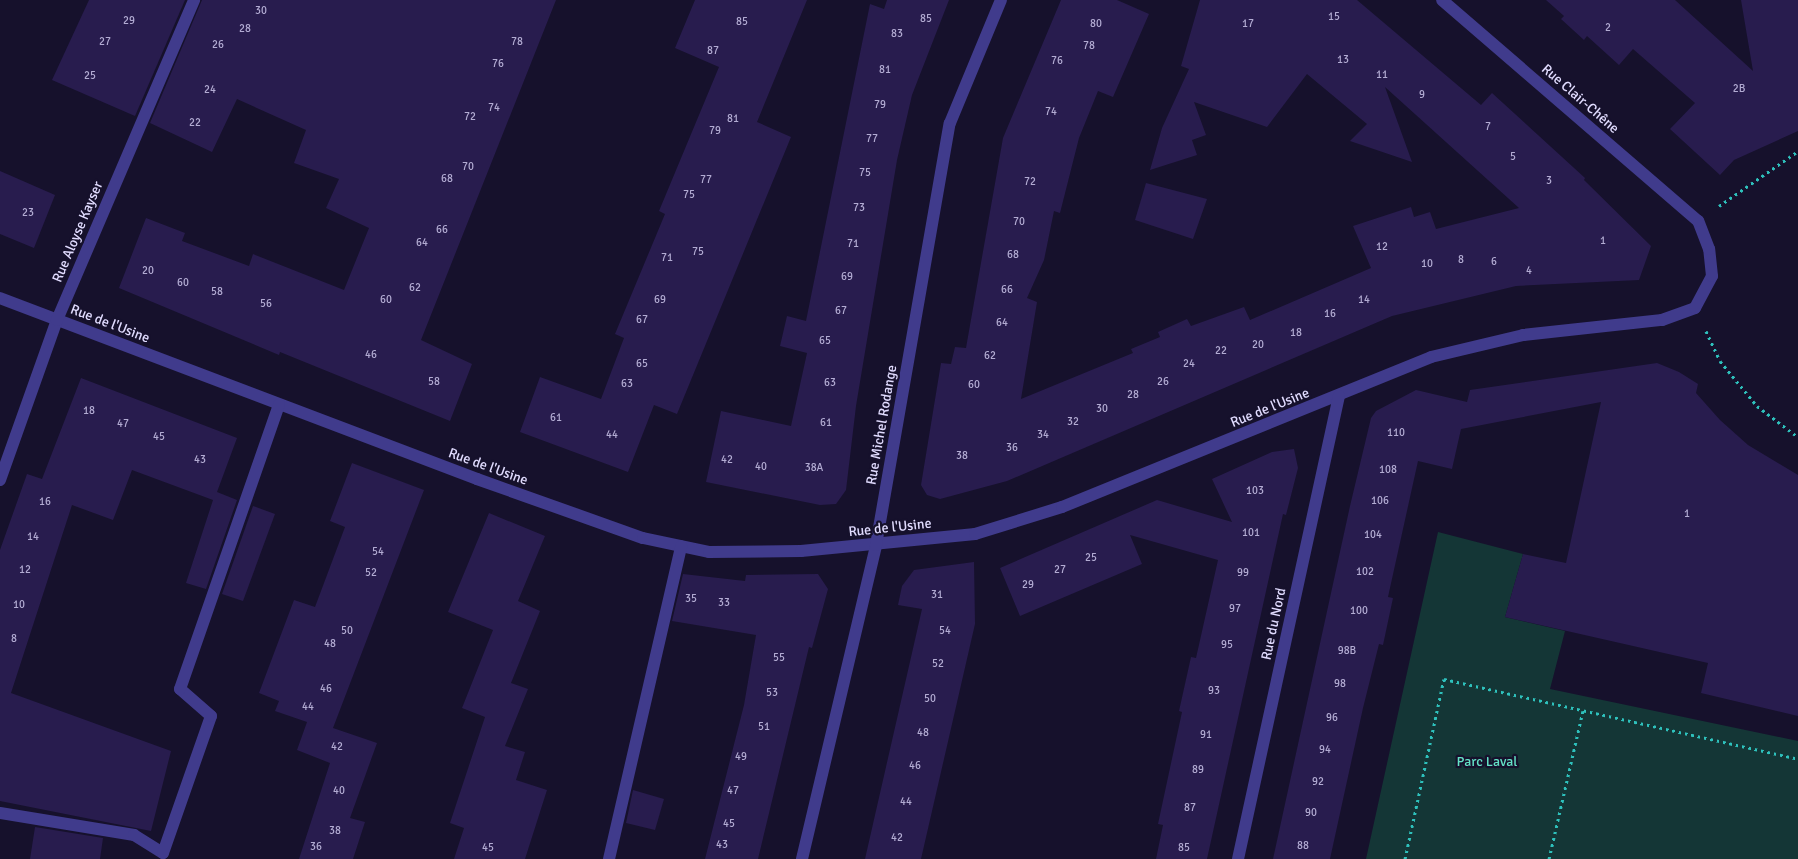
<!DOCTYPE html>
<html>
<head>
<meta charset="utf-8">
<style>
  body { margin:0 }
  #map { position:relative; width:1798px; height:859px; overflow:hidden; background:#16112c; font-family:Signika,sans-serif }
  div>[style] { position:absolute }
  .green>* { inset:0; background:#143636 }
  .building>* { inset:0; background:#281c4e }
  .path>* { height:3px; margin-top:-1.5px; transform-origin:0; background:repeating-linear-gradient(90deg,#2ec1bc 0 2.5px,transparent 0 6.5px) }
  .minor>* { height:12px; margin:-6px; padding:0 6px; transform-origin:6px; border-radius:6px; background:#403b8c }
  span { translate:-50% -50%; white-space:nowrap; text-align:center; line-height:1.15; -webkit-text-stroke:4.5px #16112c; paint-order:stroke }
  .number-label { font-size:11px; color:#b3acd3 }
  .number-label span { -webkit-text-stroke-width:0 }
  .street-label { font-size:14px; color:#e1dcff }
  .park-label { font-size:14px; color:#64e3c7 }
</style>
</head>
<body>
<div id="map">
  <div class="green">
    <i style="clip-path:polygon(1438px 532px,1523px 554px,1505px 617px,1565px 631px,1550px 689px,1798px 741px,1798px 859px,1366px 859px)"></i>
  </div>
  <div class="building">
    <i style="clip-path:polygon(89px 0,185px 0,135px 116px,52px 80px)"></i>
    <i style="clip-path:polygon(202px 0,556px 0,421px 340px,472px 364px,450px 421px,280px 352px,279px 355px,119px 288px,146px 218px,185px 233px,182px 241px,249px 266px,253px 254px,344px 290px,369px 228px,326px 208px,339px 179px,294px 163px,306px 130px,237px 99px,212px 152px,150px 123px)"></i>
    <i style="clip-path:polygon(695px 0,807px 0,757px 122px,791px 137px,677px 414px,654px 405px,628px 472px,520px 432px,540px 377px,601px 399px,624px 338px,615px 334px,665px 214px,659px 211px,719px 67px,675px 48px)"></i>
    <i style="clip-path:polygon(887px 0,949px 0,912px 95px,897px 160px,856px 406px,846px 490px,836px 504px,820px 505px,706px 482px,721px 411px,791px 426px,807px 353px,780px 346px,787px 316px,806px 321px,870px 4px,884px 9px)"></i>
    <i style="clip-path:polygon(1061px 0,1117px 0,1149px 14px,1113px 97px,1098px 91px,1079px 138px,1060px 213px,1054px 211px,1044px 260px,1027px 298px,1037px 302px,1021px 399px,1133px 353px,1131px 349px,1160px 337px,1158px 332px,1187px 319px,1191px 326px,1244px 307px,1250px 320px,1371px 268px,1353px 226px,1411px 207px,1414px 217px,1430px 212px,1436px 229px,1519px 208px,1385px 87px,1412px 162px,1350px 141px,1367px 124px,1307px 74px,1267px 127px,1194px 102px,1206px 135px,1192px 140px,1197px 155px,1150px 170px,1162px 128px,1189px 69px,1181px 66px,1200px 0,1357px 0,1481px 105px,1492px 93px,1585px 178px,1584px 180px,1651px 246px,1639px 280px,1516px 286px,1392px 316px,1007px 481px,940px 499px,927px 495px,921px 485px,941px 363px,951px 364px,955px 347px,966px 348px,1003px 138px)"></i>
    <i style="clip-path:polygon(1546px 0,1675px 0,1753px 71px,1741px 0,1798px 0,1798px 131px,1734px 160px,1720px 175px,1670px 129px,1695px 103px,1633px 49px,1619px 65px,1587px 36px,1584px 40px,1561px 19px,1564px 16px)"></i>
    <i style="clip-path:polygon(0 171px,55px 195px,34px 248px,0 234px)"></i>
    <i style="clip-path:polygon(1146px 183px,1207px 199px,1193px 239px,1135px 220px)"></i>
    <i style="clip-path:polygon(1657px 363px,1679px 372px,1698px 384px,1696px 393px,1720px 420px,1748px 445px,1798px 475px,1798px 716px,1701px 693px,1708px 663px,1505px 617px,1523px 554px,1566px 563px,1601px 402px,1461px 429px,1452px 469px,1418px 461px,1388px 597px,1393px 598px,1383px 645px,1379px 644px,1363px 708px,1330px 859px,1273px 859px,1350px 506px,1371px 418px,1376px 411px,1416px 390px,1467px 402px,1470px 390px)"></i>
    <i style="clip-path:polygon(81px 378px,237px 438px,217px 492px,237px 500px,206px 589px,186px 583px,213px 500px,132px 470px,113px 520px,72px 505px,11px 693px,171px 751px,151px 831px,0 801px,0 550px,27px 474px,42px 479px)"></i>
    <i style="clip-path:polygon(1294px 449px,1298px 468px,1286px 515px,1283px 514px,1207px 859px,1156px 859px,1163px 825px,1158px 824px,1182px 712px,1179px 711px,1191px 657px,1196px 658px,1218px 560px,1130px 535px,1142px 564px,1020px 616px,1000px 568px,1157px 500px,1232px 522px,1212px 479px,1272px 452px)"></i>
    <i style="clip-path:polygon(352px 463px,424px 490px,333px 728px,377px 743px,350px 818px,365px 822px,353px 859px,299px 859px,330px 763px,297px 750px,307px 722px,275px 711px,279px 701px,259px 693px,294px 600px,315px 607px,345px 527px,330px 521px)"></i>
    <i style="clip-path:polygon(253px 506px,275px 514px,243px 601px,222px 594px)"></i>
    <i style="clip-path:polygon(489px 513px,545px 536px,518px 601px,540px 611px,511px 683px,528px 689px,505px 746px,525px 752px,516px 780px,547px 790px,525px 859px,454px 859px,464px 828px,450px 823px,485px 717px,462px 708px,493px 630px,448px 612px)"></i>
    <i style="clip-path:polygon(974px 562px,975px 624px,921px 859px,865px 859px,922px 609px,898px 605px,902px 586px,914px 570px)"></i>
    <i style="clip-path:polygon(683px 574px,745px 581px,746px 575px,818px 574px,828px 589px,812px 648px,809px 647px,758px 859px,705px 859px,744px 705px,756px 635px,672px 621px)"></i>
    <i style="clip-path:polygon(633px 790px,664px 799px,655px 830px,626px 823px)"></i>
    <i style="clip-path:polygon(35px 827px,103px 838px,100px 859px,30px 859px)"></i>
  </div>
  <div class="path">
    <i style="left:1719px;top:206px;width:96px;rotate:-34.8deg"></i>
    <i style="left:1706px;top:331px;width:33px;rotate:65deg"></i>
    <i style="left:1720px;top:361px;width:58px;rotate:50.6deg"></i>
    <i style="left:1757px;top:406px;width:51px;rotate:37.1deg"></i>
    <i style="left:1405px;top:859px;width:184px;rotate:-77.8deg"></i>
    <i style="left:1444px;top:679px;width:363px;rotate:12.7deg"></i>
    <i style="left:1549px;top:859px;width:152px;rotate:-77.1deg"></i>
  </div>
  <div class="minor">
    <i style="left:0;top:298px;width:510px;rotate:20.78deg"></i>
    <i style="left:477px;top:479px;width:176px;rotate:19.6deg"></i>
    <i style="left:643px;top:538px;width:67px;rotate:12deg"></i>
    <i style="left:709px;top:552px;width:92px;rotate:-0.6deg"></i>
    <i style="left:801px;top:551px;width:175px;rotate:-5.6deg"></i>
    <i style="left:975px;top:534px;width:91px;rotate:-17.2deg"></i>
    <i style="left:1062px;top:507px;width:398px;rotate:-22.1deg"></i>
    <i style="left:1431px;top:357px;width:95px;rotate:-13.4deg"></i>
    <i style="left:1523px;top:335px;width:140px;rotate:-6.2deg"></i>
    <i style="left:1662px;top:320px;width:35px;rotate:-20deg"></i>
    <i style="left:1695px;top:308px;width:36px;rotate:-62deg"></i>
    <i style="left:1712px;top:276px;width:27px;rotate:-96deg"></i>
    <i style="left:1709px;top:249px;width:30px;rotate:-111deg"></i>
    <i style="left:1698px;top:221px;width:338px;rotate:-139.2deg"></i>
    <i style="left:0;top:480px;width:170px;rotate:-70.4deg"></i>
    <i style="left:57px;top:320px;width:348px;rotate:-66.8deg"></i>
    <i style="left:0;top:813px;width:136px;rotate:9.3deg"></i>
    <i style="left:134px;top:835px;width:34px;rotate:32deg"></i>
    <i style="left:163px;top:853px;width:145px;rotate:-70.7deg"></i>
    <i style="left:211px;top:716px;width:41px;rotate:-138.9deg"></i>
    <i style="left:180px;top:689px;width:301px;rotate:-70.8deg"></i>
    <i style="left:609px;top:859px;width:321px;rotate:-77deg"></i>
    <i style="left:802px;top:859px;width:323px;rotate:-76.7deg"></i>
    <i style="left:876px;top:545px;width:428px;rotate:-80.1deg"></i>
    <i style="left:950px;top:123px;width:133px;rotate:-67.5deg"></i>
    <i style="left:1238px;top:859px;width:474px;rotate:-77.7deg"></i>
  </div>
  <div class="number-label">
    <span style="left:261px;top:11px">30</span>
    <span style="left:1334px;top:17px">15</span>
    <span style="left:926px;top:19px">85</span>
    <span style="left:129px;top:21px">29</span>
    <span style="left:742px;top:22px">85</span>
    <span style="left:1096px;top:24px">80</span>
    <span style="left:1248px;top:24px">17</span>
    <span style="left:1608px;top:28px">2</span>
    <span style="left:245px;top:29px">28</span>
    <span style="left:897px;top:34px">83</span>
    <span style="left:105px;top:42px">27</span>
    <span style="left:517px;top:42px">78</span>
    <span style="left:218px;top:45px">26</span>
    <span style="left:1089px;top:46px">78</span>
    <span style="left:713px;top:51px">87</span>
    <span style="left:1343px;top:60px">13</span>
    <span style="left:1057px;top:61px">76</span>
    <span style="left:498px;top:64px">76</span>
    <span style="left:885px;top:70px">81</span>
    <span style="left:1382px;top:75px">11</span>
    <span style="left:90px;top:76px">25</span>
    <span style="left:1739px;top:89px">2B</span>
    <span style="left:210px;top:90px">24</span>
    <span style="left:1422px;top:95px">9</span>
    <span style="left:880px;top:105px">79</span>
    <span style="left:494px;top:108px">74</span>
    <span style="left:1051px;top:112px">74</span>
    <span style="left:470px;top:117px">72</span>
    <span style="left:733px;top:119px">81</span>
    <span style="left:195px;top:123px">22</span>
    <span style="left:1488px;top:127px">7</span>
    <span style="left:715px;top:131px">79</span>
    <span style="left:872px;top:139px">77</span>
    <span style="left:1513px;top:157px">5</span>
    <span style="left:468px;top:167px">70</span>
    <span style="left:865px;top:173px">75</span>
    <span style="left:447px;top:179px">68</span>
    <span style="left:706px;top:180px">77</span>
    <span style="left:1549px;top:181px">3</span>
    <span style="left:1030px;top:182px">72</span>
    <span style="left:689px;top:195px">75</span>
    <span style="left:859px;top:208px">73</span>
    <span style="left:28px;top:213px">23</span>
    <span style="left:1019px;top:222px">70</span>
    <span style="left:442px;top:230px">66</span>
    <span style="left:1603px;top:241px">1</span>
    <span style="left:422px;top:243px">64</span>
    <span style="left:853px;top:244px">71</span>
    <span style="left:1382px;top:247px">12</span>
    <span style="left:698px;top:252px">75</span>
    <span style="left:1013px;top:255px">68</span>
    <span style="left:667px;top:258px">71</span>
    <span style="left:1461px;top:260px">8</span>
    <span style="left:1494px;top:262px">6</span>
    <span style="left:1427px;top:264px">10</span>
    <span style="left:148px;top:271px">20</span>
    <span style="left:1529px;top:271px">4</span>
    <span style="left:847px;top:277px">69</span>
    <span style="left:183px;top:283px">60</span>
    <span style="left:415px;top:288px">62</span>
    <span style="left:1007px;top:290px">66</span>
    <span style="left:217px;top:292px">58</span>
    <span style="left:386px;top:300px">60</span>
    <span style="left:660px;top:300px">69</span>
    <span style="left:1364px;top:300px">14</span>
    <span style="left:266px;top:304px">56</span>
    <span style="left:841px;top:311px">67</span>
    <span style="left:1330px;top:314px">16</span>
    <span style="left:642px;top:320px">67</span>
    <span style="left:1002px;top:323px">64</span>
    <span style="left:1296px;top:333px">18</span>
    <span style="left:825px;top:341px">65</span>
    <span style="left:1258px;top:345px">20</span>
    <span style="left:1221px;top:351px">22</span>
    <span style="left:371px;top:355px">46</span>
    <span style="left:990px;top:356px">62</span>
    <span style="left:642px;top:364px">65</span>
    <span style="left:1189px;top:364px">24</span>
    <span style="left:434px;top:382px">58</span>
    <span style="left:1163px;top:382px">26</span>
    <span style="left:830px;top:383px">63</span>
    <span style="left:627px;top:384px">63</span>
    <span style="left:974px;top:385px">60</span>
    <span style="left:1133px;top:395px">28</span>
    <span style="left:1102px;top:409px">30</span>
    <span style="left:89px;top:411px">18</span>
    <span style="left:556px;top:418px">61</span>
    <span style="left:1073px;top:422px">32</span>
    <span style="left:826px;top:423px">61</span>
    <span style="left:123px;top:424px">47</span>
    <span style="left:1396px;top:433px">110</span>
    <span style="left:612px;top:435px">44</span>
    <span style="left:1043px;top:435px">34</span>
    <span style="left:159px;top:437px">45</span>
    <span style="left:1012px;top:448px">36</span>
    <span style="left:962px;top:456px">38</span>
    <span style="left:200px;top:460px">43</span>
    <span style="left:727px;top:460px">42</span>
    <span style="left:761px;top:467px">40</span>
    <span style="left:814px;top:468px">38A</span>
    <span style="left:1388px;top:470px">108</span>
    <span style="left:1255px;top:491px">103</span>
    <span style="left:1380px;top:501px">106</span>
    <span style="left:45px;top:502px">16</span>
    <span style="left:1687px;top:514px">1</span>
    <span style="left:1251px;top:533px">101</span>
    <span style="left:1373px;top:535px">104</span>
    <span style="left:33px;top:537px">14</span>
    <span style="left:378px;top:552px">54</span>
    <span style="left:1091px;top:558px">25</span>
    <span style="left:25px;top:570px">12</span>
    <span style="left:1060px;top:570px">27</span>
    <span style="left:1365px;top:572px">102</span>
    <span style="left:371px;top:573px">52</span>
    <span style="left:1243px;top:573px">99</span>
    <span style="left:1028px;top:585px">29</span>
    <span style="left:937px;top:595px">31</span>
    <span style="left:691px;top:599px">35</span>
    <span style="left:724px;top:603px">33</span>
    <span style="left:19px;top:605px">10</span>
    <span style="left:1235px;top:609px">97</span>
    <span style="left:1359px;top:611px">100</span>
    <span style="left:347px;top:631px">50</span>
    <span style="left:945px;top:631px">54</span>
    <span style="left:14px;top:639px">8</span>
    <span style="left:330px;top:644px">48</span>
    <span style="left:1227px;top:645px">95</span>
    <span style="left:1347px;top:651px">98B</span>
    <span style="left:779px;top:658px">55</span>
    <span style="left:938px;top:664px">52</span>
    <span style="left:1340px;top:684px">98</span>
    <span style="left:326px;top:689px">46</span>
    <span style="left:1214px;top:691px">93</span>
    <span style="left:772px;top:693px">53</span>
    <span style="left:930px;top:699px">50</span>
    <span style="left:308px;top:707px">44</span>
    <span style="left:1332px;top:718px">96</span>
    <span style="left:764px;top:727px">51</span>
    <span style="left:923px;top:733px">48</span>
    <span style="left:1206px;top:735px">91</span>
    <span style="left:337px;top:747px">42</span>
    <span style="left:1325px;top:750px">94</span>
    <span style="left:741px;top:757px">49</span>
    <span style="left:915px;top:766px">46</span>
    <span style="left:1198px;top:770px">89</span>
    <span style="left:1318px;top:782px">92</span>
    <span style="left:339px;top:791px">40</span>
    <span style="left:733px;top:791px">47</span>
    <span style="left:906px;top:802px">44</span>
    <span style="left:1190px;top:808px">87</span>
    <span style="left:1311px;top:813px">90</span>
    <span style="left:729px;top:824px">45</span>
    <span style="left:335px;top:831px">38</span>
    <span style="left:897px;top:838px">42</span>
    <span style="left:722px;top:845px">43</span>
    <span style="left:1303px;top:846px">88</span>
    <span style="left:316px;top:847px">36</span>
    <span style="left:488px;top:848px">45</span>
    <span style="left:1184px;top:848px">85</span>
  </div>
  <div class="street-label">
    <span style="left:1580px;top:99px;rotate:41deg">Rue Clair-Chêne</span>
    <span style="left:78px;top:232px;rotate:-67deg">Rue Aloyse Kayser</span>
    <span style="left:110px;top:324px;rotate:21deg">Rue de l'Usine</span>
    <span style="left:1270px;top:408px;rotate:-22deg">Rue de l'Usine</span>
    <span style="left:882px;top:425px;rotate:-80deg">Rue Michel Rodange</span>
    <span style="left:488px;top:467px;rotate:20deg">Rue de l'Usine</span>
    <span style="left:890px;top:528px;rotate:-6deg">Rue de l'Usine</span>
    <span style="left:1274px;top:624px;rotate:-78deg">Rue du Nord</span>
  </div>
  <div class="park-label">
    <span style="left:1487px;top:762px">Parc Laval</span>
  </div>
</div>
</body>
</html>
